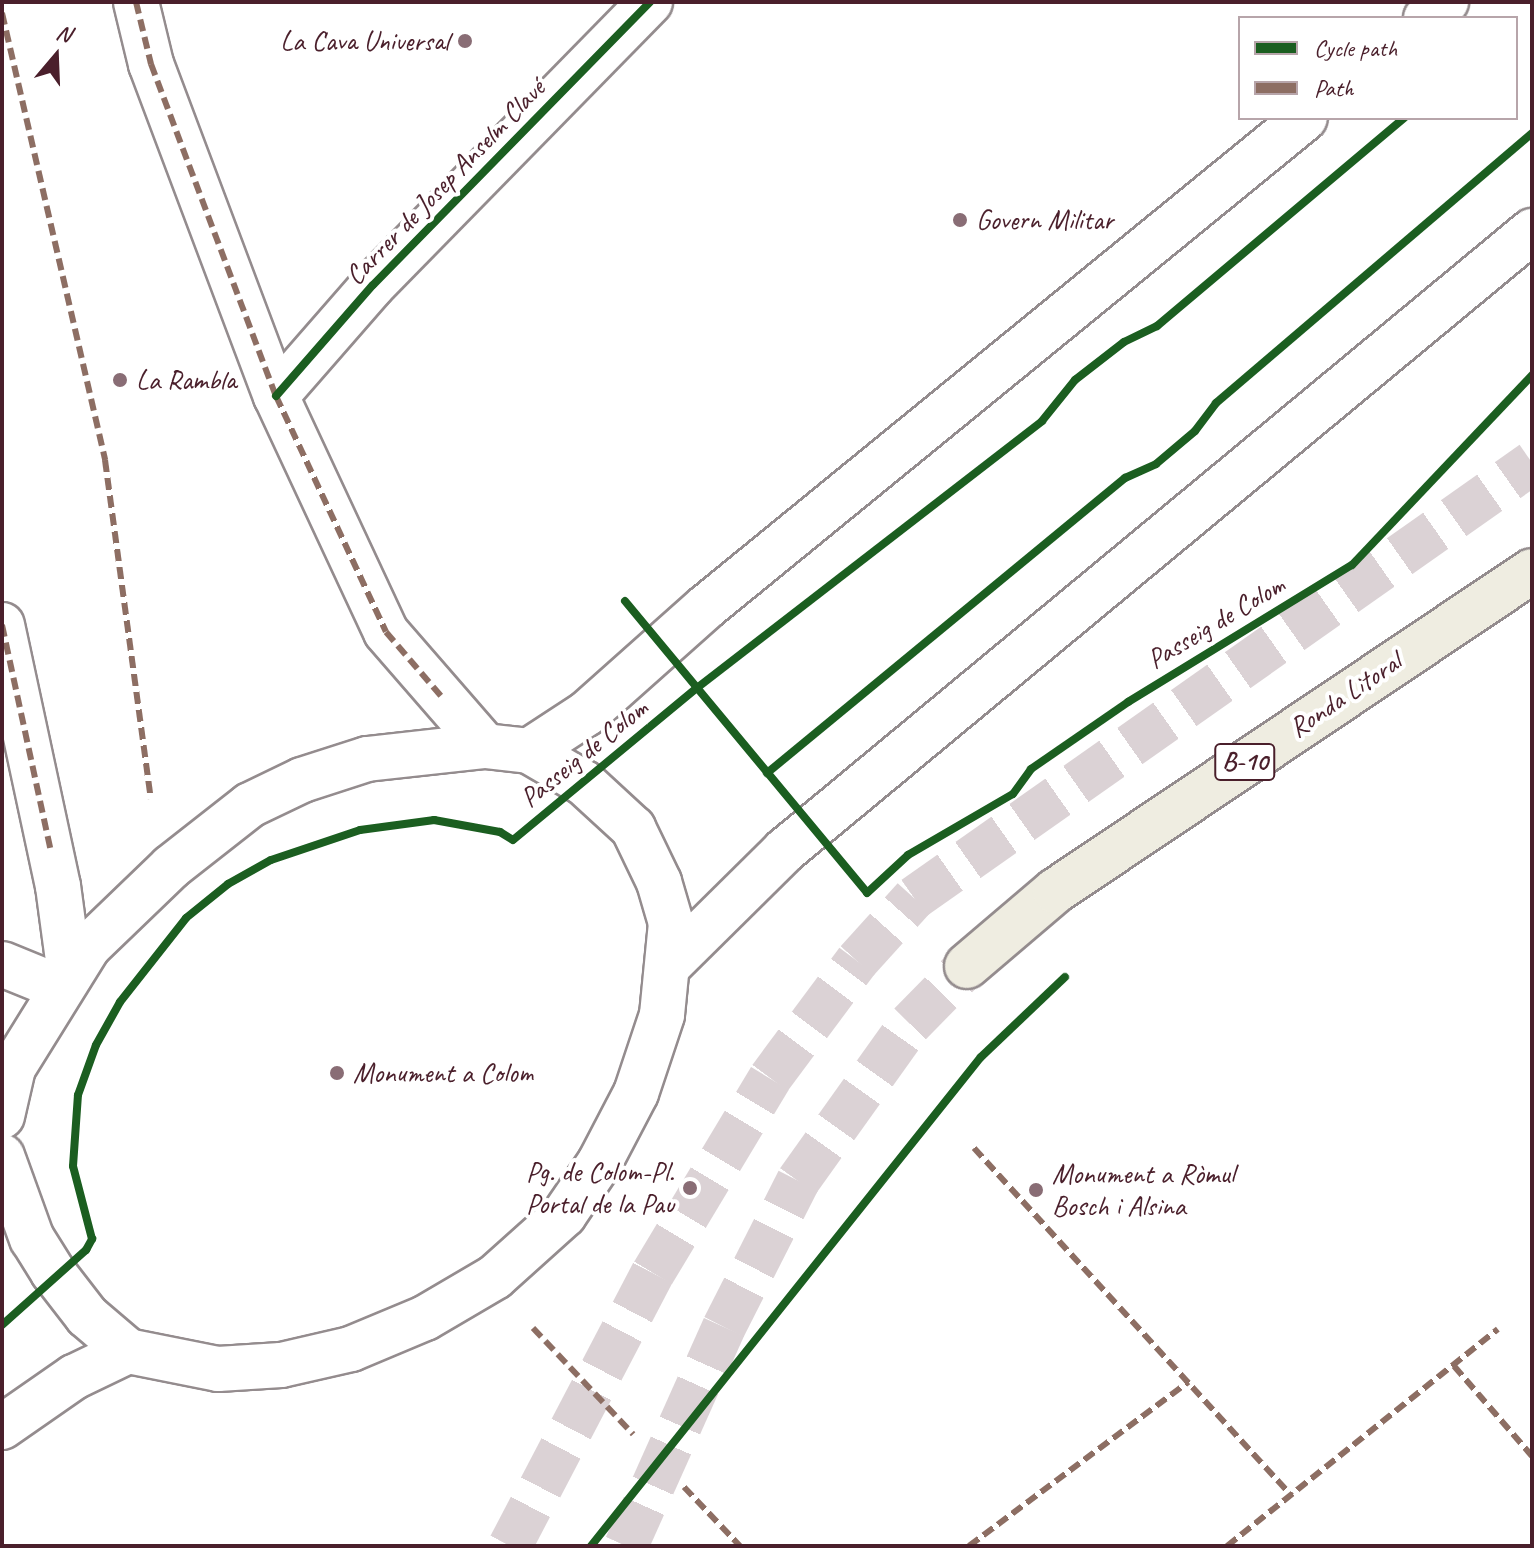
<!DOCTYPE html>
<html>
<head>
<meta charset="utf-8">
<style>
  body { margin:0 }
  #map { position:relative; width:1534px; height:1548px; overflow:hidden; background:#fff; font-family:Caveat,sans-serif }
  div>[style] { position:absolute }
  .pier>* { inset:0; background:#fff }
  .trunk-tunnel>* { height:44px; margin-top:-22px; transform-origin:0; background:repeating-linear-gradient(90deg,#dbd2d5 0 44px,transparent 0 66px) }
  .roads { filter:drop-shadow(2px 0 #948c8e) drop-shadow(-2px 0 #948c8e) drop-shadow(0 2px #948c8e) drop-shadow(0 -2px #948c8e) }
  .minor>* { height:44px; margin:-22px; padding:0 22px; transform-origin:22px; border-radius:22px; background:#fff }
  .tertiary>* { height:44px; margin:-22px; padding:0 22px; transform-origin:22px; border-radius:22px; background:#fff }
  .secondary>* { height:44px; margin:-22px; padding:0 22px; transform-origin:22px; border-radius:22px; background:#fff }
  .trunk>* { height:44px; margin:-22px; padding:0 22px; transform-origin:22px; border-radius:22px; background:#efede1 }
  .quiet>* { height:6px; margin-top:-3px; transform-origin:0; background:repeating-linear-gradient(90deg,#8d6e63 0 12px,transparent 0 18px) }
  .cycleway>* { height:8px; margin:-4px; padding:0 4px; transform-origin:4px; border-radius:4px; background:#1b5e20 }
  .dots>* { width:22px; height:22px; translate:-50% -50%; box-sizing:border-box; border:4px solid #fff; border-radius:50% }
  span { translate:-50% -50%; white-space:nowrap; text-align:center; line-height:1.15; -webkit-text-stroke:8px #fff; paint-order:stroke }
  .shield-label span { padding:2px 6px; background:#fff; border:2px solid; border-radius:6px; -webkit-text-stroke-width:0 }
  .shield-label { font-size:26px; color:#4a1f2b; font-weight:700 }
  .poi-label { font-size:28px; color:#4a1f2b }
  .right { translate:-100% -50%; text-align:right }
  .left { translate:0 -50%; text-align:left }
  .street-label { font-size:28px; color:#4a1f2b }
  .frame { position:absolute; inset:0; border:4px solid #4a1f2b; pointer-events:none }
  .legend { position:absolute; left:1238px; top:16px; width:280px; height:104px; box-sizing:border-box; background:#fff; border:2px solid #b7a5aa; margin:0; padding:10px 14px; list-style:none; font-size:24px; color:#4a1f2b }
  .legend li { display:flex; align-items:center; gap:16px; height:40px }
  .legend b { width:40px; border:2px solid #b7a5aa }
  .north { position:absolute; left:16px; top:16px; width:80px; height:80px; -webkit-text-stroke:6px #fff; paint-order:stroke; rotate:19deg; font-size:22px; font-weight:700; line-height:32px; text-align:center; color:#4a1f2b }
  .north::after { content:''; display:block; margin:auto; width:28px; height:36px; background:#4a1f2b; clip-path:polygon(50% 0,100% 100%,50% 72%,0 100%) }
</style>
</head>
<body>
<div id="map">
  <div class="pier">
    <i style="clip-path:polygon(1532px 1357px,1532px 1546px,1307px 1546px)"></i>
  </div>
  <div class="trunk-tunnel">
    <i style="left:510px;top:1546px;width:308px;rotate:-62.4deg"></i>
    <i style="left:653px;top:1273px;width:227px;rotate:-59deg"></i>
    <i style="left:770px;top:1078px;width:146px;rotate:-53.4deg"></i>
    <i style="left:857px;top:961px;width:85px;rotate:-47.9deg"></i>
    <i style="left:914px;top:898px;width:756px;rotate:-35.14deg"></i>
    <i style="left:626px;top:1546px;width:240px;rotate:-65.9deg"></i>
    <i style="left:724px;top:1327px;width:164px;rotate:-63.1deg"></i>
    <i style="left:798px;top:1181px;width:193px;rotate:-54.5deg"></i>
    <i style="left:910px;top:1024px;width:81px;rotate:-45.5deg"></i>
  </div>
  <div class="roads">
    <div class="minor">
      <i style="left:136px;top:2px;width:64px;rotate:76.4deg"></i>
      <i style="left:151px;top:64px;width:355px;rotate:69.4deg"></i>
      <i style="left:276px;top:396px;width:260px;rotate:65deg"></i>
      <i style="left:386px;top:632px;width:151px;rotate:49deg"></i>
      <i style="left:276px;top:396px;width:147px;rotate:-48.9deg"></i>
      <i style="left:373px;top:285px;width:396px;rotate:-45.6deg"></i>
      <i style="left:2px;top:625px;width:267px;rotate:77.9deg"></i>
      <i style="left:58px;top:886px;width:90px;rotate:82.3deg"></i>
    </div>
    <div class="tertiary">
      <i style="left:2px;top:964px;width:64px;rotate:22.1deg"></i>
    </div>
    <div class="secondary">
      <i style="left:1426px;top:18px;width:26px;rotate:-39deg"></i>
      <i style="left:529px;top:751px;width:69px;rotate:-33.2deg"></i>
      <i style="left:587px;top:713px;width:159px;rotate:-41.7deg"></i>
      <i style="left:706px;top:607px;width:773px;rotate:-39.23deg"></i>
      <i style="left:669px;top:965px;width:162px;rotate:-44.7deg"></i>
      <i style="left:784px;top:851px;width:972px;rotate:-39.65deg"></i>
      <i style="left:2px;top:1116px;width:49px;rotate:-77.1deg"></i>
      <i style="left:13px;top:1068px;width:142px;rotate:-58.2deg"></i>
      <i style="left:88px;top:947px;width:115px;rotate:-43.9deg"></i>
      <i style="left:171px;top:867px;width:100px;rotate:-38.1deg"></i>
      <i style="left:250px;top:805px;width:58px;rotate:-25.7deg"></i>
      <i style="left:302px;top:780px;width:68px;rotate:-17.9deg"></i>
      <i style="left:367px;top:759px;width:119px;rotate:-6.3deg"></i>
      <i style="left:485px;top:746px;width:44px;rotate:6.5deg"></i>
      <i style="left:529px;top:751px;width:64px;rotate:30.2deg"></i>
      <i style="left:584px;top:783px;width:67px;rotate:42.6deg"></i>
      <i style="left:633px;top:828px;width:60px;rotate:64.3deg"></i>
      <i style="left:659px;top:882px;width:43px;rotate:73.7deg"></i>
      <i style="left:671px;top:923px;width:92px;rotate:95.6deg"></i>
      <i style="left:662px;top:1015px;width:82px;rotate:108.4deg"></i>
      <i style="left:636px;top:1093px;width:78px;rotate:117.6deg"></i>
      <i style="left:600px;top:1162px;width:64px;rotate:124.2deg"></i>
      <i style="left:564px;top:1215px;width:93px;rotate:138.1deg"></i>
      <i style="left:495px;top:1277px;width:81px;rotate:149.6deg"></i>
      <i style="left:425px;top:1318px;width:80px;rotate:157.3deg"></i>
      <i style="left:351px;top:1349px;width:72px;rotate:167.1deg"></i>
      <i style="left:281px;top:1365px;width:63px;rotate:176.4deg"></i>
      <i style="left:218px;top:1369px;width:92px;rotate:-168.7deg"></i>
      <i style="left:128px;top:1351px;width:54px;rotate:-139.5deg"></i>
      <i style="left:87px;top:1316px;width:56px;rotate:-127.7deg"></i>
      <i style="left:53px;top:1272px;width:39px;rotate:-122deg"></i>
      <i style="left:32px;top:1239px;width:88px;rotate:-109.9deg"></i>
      <i style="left:2px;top:1427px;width:88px;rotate:-34.8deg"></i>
      <i style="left:74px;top:1377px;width:60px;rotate:-25.7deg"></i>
    </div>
    <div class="trunk">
      <i style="left:967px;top:966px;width:116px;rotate:-40.4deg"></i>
      <i style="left:1055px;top:891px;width:574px;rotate:-33.86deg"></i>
    </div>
  </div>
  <div class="quiet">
    <i style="left:136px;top:2px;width:64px;rotate:76.4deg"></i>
    <i style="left:151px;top:64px;width:355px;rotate:69.4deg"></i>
    <i style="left:276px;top:396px;width:260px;rotate:65deg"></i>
    <i style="left:386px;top:632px;width:84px;rotate:49.3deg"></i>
    <i style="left:2px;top:13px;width:459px;rotate:77deg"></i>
    <i style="left:105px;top:460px;width:342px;rotate:82.3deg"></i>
    <i style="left:2px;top:625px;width:232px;rotate:77.8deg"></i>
    <i style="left:974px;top:1148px;width:471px;rotate:47.6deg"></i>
    <i style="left:533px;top:1328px;width:146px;rotate:46.7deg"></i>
    <i style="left:1454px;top:1366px;width:119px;rotate:49.1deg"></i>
    <i style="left:684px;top:1487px;width:81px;rotate:46.5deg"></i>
    <i style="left:969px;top:1546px;width:274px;rotate:-36.8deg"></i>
    <i style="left:1227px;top:1546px;width:347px;rotate:-38.7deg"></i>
  </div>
  <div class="cycleway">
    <i style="left:276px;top:396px;width:147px;rotate:-48.9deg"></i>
    <i style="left:373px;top:285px;width:396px;rotate:-45.6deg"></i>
    <i style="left:625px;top:601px;width:379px;rotate:50.3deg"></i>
    <i style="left:867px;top:893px;width:56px;rotate:-42.8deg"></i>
    <i style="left:908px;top:855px;width:121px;rotate:-30.2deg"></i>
    <i style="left:1013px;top:794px;width:31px;rotate:-54deg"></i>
    <i style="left:1031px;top:769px;width:118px;rotate:-34.6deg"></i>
    <i style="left:1128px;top:702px;width:263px;rotate:-31.5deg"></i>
    <i style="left:1352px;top:565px;width:262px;rotate:-46.5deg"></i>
    <i style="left:767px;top:773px;width:464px;rotate:-39.5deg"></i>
    <i style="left:1125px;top:478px;width:34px;rotate:-24deg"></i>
    <i style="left:1156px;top:464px;width:51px;rotate:-40.2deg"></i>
    <i style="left:1195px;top:431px;width:35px;rotate:-53deg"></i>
    <i style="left:1216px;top:403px;width:416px;rotate:-40.5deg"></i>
    <i style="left:2px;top:1325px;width:113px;rotate:-41.8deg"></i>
    <i style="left:86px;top:1250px;width:13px;rotate:-61deg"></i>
    <i style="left:92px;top:1239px;width:75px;rotate:-104.6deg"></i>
    <i style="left:73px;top:1166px;width:71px;rotate:-86deg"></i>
    <i style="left:78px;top:1095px;width:53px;rotate:-70.2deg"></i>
    <i style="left:96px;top:1045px;width:49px;rotate:-60.8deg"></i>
    <i style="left:120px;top:1002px;width:107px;rotate:-51.8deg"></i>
    <i style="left:186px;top:918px;width:54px;rotate:-39deg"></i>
    <i style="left:228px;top:884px;width:49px;rotate:-29.2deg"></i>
    <i style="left:271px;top:860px;width:94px;rotate:-18.6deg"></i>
    <i style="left:360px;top:830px;width:75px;rotate:-7.7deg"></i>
    <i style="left:434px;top:820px;width:67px;rotate:10.3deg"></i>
    <i style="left:500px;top:832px;width:15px;rotate:32deg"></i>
    <i style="left:513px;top:840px;width:239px;rotate:-39.6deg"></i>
    <i style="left:697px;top:688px;width:436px;rotate:-37.7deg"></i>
    <i style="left:1042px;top:421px;width:53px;rotate:-51.2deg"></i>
    <i style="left:1075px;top:380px;width:62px;rotate:-37.8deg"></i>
    <i style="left:1124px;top:342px;width:37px;rotate:-26deg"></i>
    <i style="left:1157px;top:326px;width:323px;rotate:-40.1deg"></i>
    <i style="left:591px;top:1546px;width:625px;rotate:-51.43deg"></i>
    <i style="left:981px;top:1057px;width:116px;rotate:-43.6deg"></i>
  </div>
  <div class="dots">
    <i style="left:465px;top:41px;background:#896d75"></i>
    <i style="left:960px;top:220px;background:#896d75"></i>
    <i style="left:120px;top:380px;background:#896d75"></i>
    <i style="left:337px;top:1073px;background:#896d75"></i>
    <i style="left:690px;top:1188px;background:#896d75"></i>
    <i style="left:1036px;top:1190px;background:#896d75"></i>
  </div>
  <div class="shield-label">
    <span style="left:1245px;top:762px">B-10</span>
  </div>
  <div class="poi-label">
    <span class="right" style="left:449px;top:41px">La Cava Universal</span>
    <span class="left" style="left:976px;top:220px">Govern Militar</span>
    <span class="left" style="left:136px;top:380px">La Rambla</span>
    <span class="left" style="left:353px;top:1073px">Monument a Colom</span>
    <span class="right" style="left:674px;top:1188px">Pg. de Colom-Pl.<br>Portal de la Pau</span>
    <span class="left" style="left:1052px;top:1190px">Monument a Ròmul<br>Bosch i Alsina</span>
  </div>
  <div class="street-label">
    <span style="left:445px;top:182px;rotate:-46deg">Carrer de Josep Anselm Clavé</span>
    <span style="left:1216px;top:622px;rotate:-31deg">Passeig de Colom</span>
    <span style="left:1345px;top:695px;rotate:-34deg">Ronda Litoral</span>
    <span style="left:584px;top:753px;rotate:-39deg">Passeig de Colom</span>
  </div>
  <div class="frame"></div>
  <ul class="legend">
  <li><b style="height:10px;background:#1b5e20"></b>Cycle path</li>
  <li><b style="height:10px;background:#8d6e63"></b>Path</li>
  </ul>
  <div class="north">N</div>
</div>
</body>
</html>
